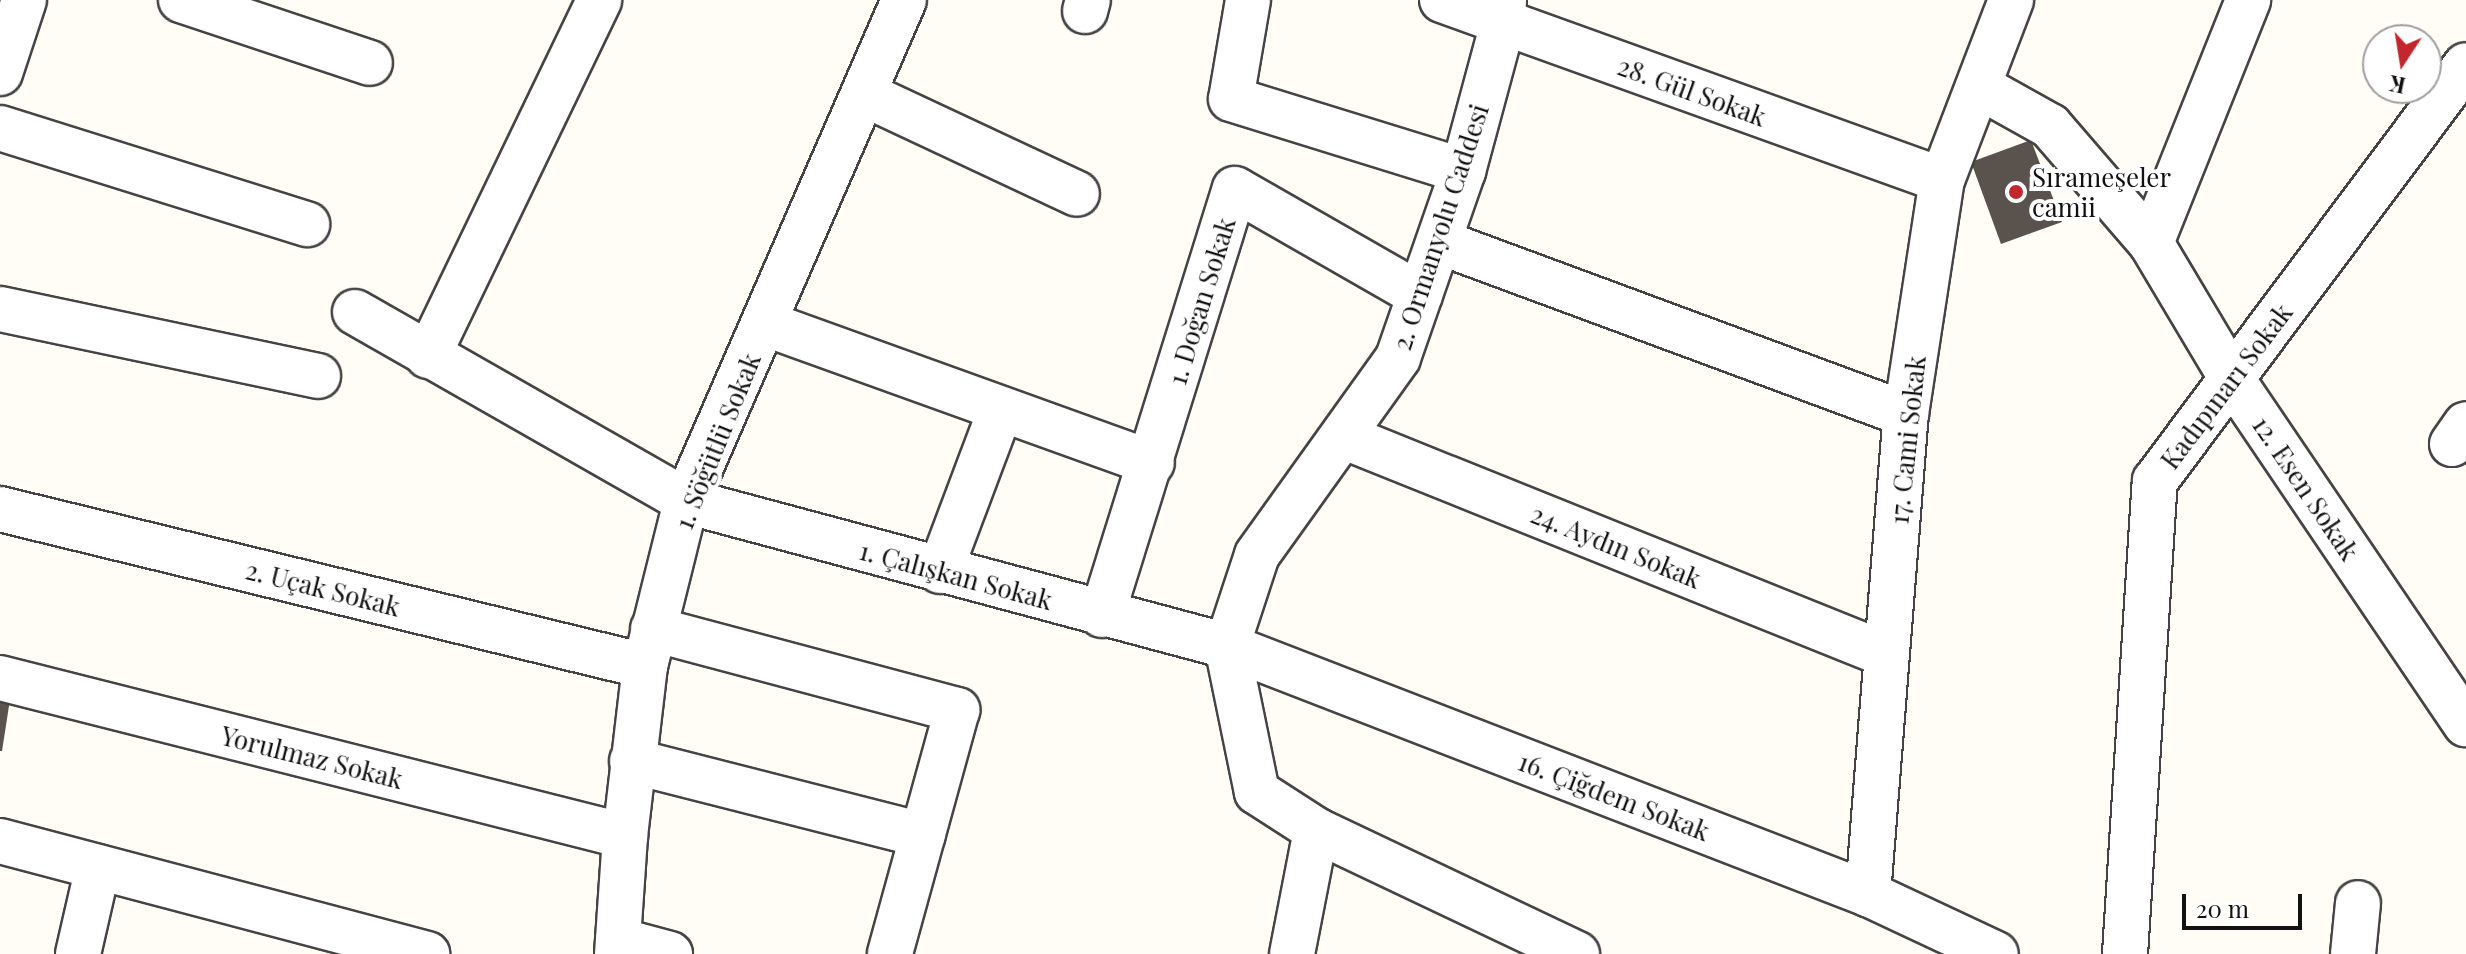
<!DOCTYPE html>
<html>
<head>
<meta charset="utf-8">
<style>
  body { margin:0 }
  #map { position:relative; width:2466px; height:954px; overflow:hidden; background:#fffdf5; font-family:"Playfair Display",serif }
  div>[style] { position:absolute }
  .building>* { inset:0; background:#5a524d }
  .roads { filter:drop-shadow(2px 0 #444) drop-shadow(-2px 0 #444) drop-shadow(0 2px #444) drop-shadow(0 -2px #444) }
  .minor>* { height:44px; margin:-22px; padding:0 22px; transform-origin:22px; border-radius:22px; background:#fff }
  .dots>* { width:22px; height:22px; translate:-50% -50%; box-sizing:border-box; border:4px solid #fff; border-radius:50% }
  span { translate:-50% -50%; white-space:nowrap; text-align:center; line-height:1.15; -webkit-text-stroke:8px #fff; paint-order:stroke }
  .street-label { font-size:26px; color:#111 }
  .poi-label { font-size:26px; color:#111 }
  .left { translate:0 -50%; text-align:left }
  .north { position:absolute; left:2362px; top:24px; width:80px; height:80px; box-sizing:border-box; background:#fff; border:2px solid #a0a0a0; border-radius:50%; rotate:192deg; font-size:22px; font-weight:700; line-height:32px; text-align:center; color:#111 }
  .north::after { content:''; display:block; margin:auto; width:28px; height:36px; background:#c4262e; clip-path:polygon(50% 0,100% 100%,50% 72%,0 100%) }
  .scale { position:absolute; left:2182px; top:894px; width:120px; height:36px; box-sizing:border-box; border:4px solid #111; border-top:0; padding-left:10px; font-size:24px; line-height:28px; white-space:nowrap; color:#111; -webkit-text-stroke:6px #fff; paint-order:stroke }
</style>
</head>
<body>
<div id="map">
  <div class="building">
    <i style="clip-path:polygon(2031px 140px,2062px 222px,2001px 244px,1971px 162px)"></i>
    <i style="clip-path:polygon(0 691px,11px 693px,2px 751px,0 751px)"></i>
  </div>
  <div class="roads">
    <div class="minor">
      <i style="left:181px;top:0;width:199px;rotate:18.4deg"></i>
      <i style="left:1248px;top:0;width:100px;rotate:99.7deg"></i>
      <i style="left:1231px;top:99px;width:243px;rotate:17.2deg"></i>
      <i style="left:1442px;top:0;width:531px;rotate:19.8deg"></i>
      <i style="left:1504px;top:0;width:23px;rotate:92deg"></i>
      <i style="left:1503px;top:23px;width:153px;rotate:105.1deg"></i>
      <i style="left:1463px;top:171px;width:198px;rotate:109.2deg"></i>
      <i style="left:1398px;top:358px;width:242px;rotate:125.6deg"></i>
      <i style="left:1257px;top:555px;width:96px;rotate:108.2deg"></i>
      <i style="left:1227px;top:646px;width:149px;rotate:78.4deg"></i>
      <i style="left:1257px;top:792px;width:70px;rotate:32.8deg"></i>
      <i style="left:1316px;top:830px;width:289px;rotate:25.4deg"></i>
      <i style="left:1085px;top:11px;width:11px;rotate:-75deg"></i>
      <i style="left:0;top:73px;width:77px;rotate:-71.8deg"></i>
      <i style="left:1980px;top:87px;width:80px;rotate:29.1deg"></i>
      <i style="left:2050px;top:126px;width:155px;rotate:49.2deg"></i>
      <i style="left:2151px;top:243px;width:158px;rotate:59.2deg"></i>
      <i style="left:2232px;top:379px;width:417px;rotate:55.9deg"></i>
      <i style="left:864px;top:94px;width:235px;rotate:25.1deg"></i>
      <i style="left:0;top:128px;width:322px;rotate:17.4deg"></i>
      <i style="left:1440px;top:242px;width:497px;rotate:20.3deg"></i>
      <i style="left:2151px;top:243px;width:262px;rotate:-68.2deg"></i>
      <i style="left:0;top:309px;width:325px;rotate:11.9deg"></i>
      <i style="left:355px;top:312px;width:381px;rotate:29.7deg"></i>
      <i style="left:686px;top:501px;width:560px;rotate:15deg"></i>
      <i style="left:1227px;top:646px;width:687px;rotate:21.15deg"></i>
      <i style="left:1868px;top:894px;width:141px;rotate:25.1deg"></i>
      <i style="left:766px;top:324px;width:410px;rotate:19.8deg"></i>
      <i style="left:428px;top:356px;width:395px;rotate:-64.3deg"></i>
      <i style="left:1345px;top:437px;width:584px;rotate:21.91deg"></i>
      <i style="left:2452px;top:444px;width:24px;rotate:-55deg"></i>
      <i style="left:0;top:509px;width:664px;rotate:13.68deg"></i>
      <i style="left:940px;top:571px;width:173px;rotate:-69.4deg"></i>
      <i style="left:1102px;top:615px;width:446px;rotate:-72.7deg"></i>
      <i style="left:1235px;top:189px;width:213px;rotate:29.8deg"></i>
      <i style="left:653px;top:629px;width:315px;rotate:14.9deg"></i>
      <i style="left:957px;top:710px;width:253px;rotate:105.4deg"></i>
      <i style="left:0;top:678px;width:645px;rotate:14.19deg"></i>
      <i style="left:632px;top:761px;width:300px;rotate:14.3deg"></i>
      <i style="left:0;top:841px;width:442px;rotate:14.8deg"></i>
      <i style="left:1868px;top:894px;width:482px;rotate:-85.5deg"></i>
      <i style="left:1906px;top:414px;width:237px;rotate:-81.3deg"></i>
      <i style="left:1942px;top:180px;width:193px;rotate:-69deg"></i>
      <i style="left:618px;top:940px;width:54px;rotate:15.1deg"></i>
      <i style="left:78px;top:954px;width:89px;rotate:-77.1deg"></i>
      <i style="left:617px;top:954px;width:118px;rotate:-86.1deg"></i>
      <i style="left:625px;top:836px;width:171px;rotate:-83.3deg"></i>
      <i style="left:645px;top:666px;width:170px;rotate:-76deg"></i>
      <i style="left:686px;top:501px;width:546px;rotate:-66.48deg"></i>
      <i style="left:1292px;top:954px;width:126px;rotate:-79deg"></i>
      <i style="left:2125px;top:954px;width:474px;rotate:-86.4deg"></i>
      <i style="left:2155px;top:481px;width:519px;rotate:-53.22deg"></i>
      <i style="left:2353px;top:954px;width:51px;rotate:-84.4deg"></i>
    </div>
  </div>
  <div class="dots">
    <i style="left:2016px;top:192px;background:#c4262e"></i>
  </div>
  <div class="street-label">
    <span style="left:1692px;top:91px;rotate:20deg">28. Gül Sokak</span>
    <span style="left:1440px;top:227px;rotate:-72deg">2. Ormanyolu Caddesi</span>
    <span style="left:1201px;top:301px;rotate:-73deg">1. Doğan Sokak</span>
    <span style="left:2226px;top:386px;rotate:-53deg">Kadıpınarı Sokak</span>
    <span style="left:1907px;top:440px;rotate:-84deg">17. Cami Sokak</span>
    <span style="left:717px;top:441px;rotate:-68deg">1. Söğütlü Sokak</span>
    <span style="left:2306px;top:488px;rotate:56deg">12. Esen Sokak</span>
    <span style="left:1616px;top:546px;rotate:22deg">24. Aydın Sokak</span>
    <span style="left:956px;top:575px;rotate:15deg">1. Çalışkan Sokak</span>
    <span style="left:323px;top:588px;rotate:14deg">2. Uçak Sokak</span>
    <span style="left:312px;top:757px;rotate:14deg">Yorulmaz Sokak</span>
    <span style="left:1614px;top:796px;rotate:21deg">16. Çiğdem Sokak</span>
  </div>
  <div class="poi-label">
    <span class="left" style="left:2032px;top:192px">Sırameşeler<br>camii</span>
  </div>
  <div class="north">K</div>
  <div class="scale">20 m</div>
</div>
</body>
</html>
